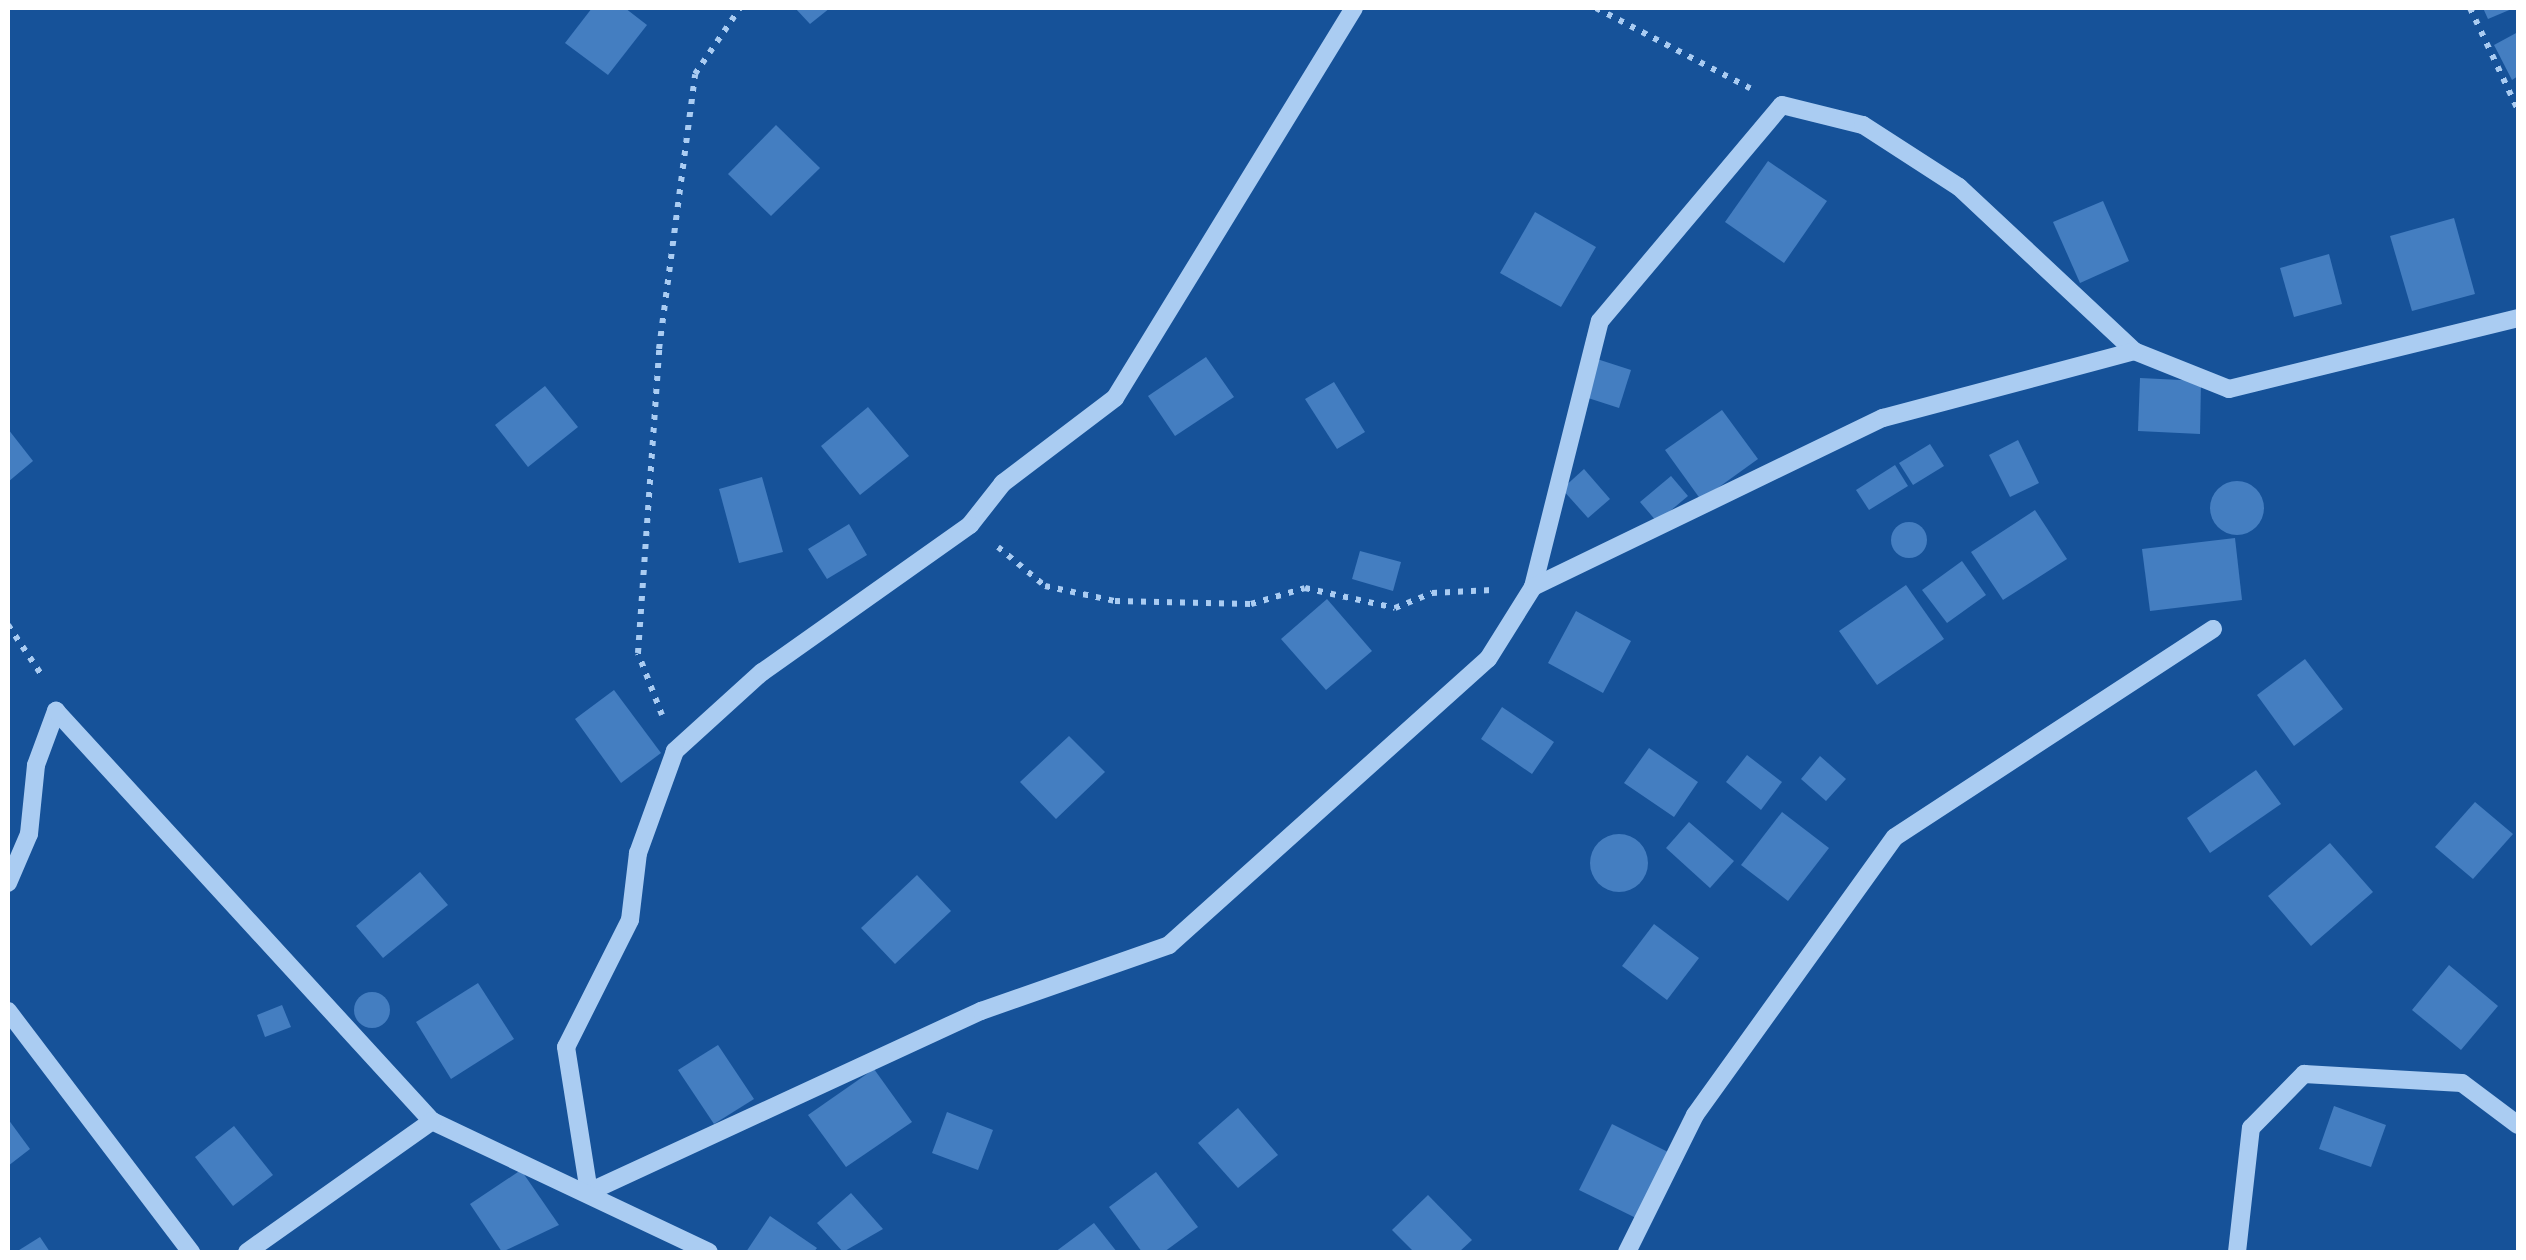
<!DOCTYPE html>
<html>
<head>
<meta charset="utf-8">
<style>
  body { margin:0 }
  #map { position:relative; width:2526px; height:1260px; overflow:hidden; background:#165299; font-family:Overpass,sans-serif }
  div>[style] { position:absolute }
  .building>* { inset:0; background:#447ec1 }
  .round { border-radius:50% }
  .path>* { height:6px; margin-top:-3px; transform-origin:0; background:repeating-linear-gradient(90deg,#aaccf2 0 5px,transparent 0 13px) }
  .minor>* { height:18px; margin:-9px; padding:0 9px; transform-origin:9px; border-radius:9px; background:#aaccf2 }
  span { translate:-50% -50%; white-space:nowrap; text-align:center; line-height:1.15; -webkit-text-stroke:9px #165299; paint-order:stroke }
  .frame { position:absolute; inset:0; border:10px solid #fff; pointer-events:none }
</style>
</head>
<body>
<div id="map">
  <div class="building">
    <i style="clip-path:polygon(592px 8px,625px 8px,647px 25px,608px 75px,565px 43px)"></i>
    <i style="clip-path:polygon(795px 8px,830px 8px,810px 24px)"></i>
    <i style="clip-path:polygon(2483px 8px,2514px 8px,2488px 19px)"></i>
    <i style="clip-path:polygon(2518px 32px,2518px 76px,2512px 80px,2494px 45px)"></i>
    <i style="clip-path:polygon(776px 125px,820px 168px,771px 216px,728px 174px)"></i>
    <i style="clip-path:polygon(1768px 161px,1827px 201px,1784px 263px,1725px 222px)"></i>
    <i style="clip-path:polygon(2103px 201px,2129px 261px,2080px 283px,2053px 222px)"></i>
    <i style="clip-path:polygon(1535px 212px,1596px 247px,1561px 307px,1500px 273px)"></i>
    <i style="clip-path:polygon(2454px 218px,2475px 294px,2412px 311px,2390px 236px)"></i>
    <i style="clip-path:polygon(2329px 254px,2342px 304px,2294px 317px,2280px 268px)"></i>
    <i style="clip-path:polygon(1206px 357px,1234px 397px,1175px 436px,1148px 396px)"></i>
    <i style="clip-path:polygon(1597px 359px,1631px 370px,1619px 408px,1585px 397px)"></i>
    <i style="clip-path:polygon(2140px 378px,2201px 381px,2200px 434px,2138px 431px)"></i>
    <i style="clip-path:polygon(1334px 382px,1365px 432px,1337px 449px,1305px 399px)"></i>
    <i style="clip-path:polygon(545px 386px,578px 427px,528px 467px,495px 425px)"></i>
    <i style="clip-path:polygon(868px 407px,909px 456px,860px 495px,821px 446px)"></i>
    <i style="clip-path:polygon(1722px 410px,1758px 459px,1701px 500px,1665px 450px)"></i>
    <i style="clip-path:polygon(8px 429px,33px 461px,8px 482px)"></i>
    <i style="clip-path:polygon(2018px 440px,2039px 483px,2010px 497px,1989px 455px)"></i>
    <i style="clip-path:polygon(1930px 444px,1944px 466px,1913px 485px,1899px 463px)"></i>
    <i style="clip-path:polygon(1895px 465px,1908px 486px,1869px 510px,1856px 490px)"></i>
    <i style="clip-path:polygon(1584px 469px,1610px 499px,1588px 518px,1562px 489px)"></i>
    <i style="clip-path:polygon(1671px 476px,1688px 496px,1657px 522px,1640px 502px)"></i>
    <i style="clip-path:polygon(762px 477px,783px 552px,739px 563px,719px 489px)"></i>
    <i class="round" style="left:2210px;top:481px;width:54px;height:54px"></i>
    <i style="clip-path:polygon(2035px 510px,2067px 559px,2003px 600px,1971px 552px)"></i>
    <i class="round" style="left:1891px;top:522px;width:36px;height:36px"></i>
    <i style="clip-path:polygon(849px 524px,867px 555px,827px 579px,808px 549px)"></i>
    <i style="clip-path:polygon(2235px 538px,2242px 600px,2150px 611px,2142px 549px)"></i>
    <i style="clip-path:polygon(1360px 551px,1401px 562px,1393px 591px,1352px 579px)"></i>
    <i style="clip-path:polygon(1962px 561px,1986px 595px,1947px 623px,1922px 590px)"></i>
    <i style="clip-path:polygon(1906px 585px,1944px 639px,1877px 685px,1839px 631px)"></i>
    <i style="clip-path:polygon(1327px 599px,1372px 651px,1326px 690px,1281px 639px)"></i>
    <i style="clip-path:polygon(1576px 611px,1631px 641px,1603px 693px,1548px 663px)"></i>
    <i style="clip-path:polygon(2305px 659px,2343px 709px,2294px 746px,2257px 695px)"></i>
    <i style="clip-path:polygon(614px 690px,661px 753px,621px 783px,575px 719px)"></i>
    <i style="clip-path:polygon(1502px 707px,1554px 742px,1532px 774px,1481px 739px)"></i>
    <i style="clip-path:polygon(1069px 736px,1105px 772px,1056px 819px,1020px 782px)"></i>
    <i style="clip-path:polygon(1649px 748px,1698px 782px,1674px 817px,1624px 783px)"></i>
    <i style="clip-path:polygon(1747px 755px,1782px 782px,1761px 810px,1726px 782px)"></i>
    <i style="clip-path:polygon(1820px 756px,1846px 779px,1826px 801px,1801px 779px)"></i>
    <i style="clip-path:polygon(2256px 770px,2281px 804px,2210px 853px,2187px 818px)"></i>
    <i style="clip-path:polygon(2475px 802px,2513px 834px,2473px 879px,2435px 847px)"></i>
    <i style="clip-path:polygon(1782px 812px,1829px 848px,1788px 901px,1741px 865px)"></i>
    <i style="clip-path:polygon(1689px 822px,1734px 861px,1710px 888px,1666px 848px)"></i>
    <i class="round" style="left:1590px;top:834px;width:58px;height:58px"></i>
    <i style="clip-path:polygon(2330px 843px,2373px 892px,2311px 946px,2268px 896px)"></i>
    <i style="clip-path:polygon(420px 872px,448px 905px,383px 958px,356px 926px)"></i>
    <i style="clip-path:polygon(917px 875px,951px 911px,895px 964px,861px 928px)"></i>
    <i style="clip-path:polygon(1654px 924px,1699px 958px,1667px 1000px,1622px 966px)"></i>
    <i style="clip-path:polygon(2449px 965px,2498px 1006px,2461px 1050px,2412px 1010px)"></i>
    <i style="clip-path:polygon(478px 983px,514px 1039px,451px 1079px,416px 1022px)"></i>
    <i class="round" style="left:354px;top:992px;width:36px;height:36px"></i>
    <i style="clip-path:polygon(282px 1005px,291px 1027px,265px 1037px,257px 1015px)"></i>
    <i style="clip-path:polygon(718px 1045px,754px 1099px,714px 1124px,678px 1070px)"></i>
    <i style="clip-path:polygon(874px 1069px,912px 1122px,846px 1167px,808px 1115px)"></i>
    <i style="clip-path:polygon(2334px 1106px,2386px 1125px,2371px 1167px,2319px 1149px)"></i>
    <i style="clip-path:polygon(1238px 1108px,1278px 1155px,1238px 1188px,1198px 1143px)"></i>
    <i style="clip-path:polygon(947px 1112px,993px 1130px,978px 1170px,932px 1153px)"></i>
    <i style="clip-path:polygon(8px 1119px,30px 1149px,8px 1166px)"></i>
    <i style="clip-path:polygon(1612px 1124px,1670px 1153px,1638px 1219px,1579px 1190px)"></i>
    <i style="clip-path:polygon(234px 1126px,273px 1175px,233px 1206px,195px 1157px)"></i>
    <i style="clip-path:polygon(521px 1170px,559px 1225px,502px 1252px,470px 1204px)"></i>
    <i style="clip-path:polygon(1156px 1172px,1198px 1227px,1164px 1252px,1142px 1252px,1109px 1207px)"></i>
    <i style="clip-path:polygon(851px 1193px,883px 1229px,843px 1252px,817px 1223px)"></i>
    <i style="clip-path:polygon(1428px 1195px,1472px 1240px,1459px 1252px,1414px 1252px,1392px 1230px)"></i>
    <i style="clip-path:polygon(770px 1216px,817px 1248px,814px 1252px,746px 1252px)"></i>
    <i style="clip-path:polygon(1094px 1223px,1117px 1252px,1055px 1252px)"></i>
    <i style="clip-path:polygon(40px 1237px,50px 1252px,16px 1252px)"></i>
  </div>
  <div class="path">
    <i style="left:1596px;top:8px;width:174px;rotate:27.5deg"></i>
    <i style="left:2470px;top:8px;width:113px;rotate:64.8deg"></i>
    <i style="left:998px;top:547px;width:61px;rotate:39.7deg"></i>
    <i style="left:1045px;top:586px;width:72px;rotate:12.1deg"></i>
    <i style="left:1115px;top:601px;width:136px;rotate:1.3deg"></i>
    <i style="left:1251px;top:604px;width:56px;rotate:-16.5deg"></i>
    <i style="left:1305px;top:588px;width:92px;rotate:12.5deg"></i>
    <i style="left:1395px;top:608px;width:40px;rotate:-22deg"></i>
    <i style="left:1432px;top:593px;width:60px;rotate:-2.9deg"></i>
    <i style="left:8px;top:625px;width:63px;rotate:56.1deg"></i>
    <i style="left:662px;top:715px;width:66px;rotate:-111.2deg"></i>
    <i style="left:638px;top:653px;width:305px;rotate:-86deg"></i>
    <i style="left:659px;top:349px;width:277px;rotate:-82.5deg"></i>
    <i style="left:695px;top:74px;width:80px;rotate:-55.7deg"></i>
  </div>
  <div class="minor">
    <i style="left:1354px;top:8px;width:457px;rotate:121.5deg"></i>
    <i style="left:1115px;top:398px;width:141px;rotate:142.8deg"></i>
    <i style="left:1003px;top:483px;width:53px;rotate:128.2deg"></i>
    <i style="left:970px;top:525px;width:255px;rotate:144.7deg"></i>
    <i style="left:762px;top:672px;width:118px;rotate:137.8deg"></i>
    <i style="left:675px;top:751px;width:109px;rotate:109.9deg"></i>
    <i style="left:638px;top:853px;width:67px;rotate:96.8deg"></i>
    <i style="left:630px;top:920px;width:142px;rotate:116.7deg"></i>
    <i style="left:566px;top:1047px;width:147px;rotate:81deg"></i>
    <i style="left:589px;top:1192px;width:432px;rotate:-24.8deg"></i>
    <i style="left:981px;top:1011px;width:199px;rotate:-19.3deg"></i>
    <i style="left:1169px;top:945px;width:428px;rotate:-41.9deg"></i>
    <i style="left:1488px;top:659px;width:85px;rotate:-58deg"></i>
    <i style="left:1533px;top:587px;width:274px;rotate:-75.9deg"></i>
    <i style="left:1600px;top:321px;width:282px;rotate:-49.9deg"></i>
    <i style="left:1782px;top:105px;width:83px;rotate:13.9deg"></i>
    <i style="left:1863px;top:125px;width:114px;rotate:32.9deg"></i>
    <i style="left:1959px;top:187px;width:240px;rotate:43.1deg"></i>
    <i style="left:2134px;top:351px;width:102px;rotate:21.8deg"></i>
    <i style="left:2229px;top:389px;width:298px;rotate:-13.8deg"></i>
    <i style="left:1533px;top:587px;width:389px;rotate:-25.8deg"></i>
    <i style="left:1883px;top:418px;width:260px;rotate:-14.9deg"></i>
    <i style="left:8px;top:883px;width:53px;rotate:-66.8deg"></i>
    <i style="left:29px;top:834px;width:69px;rotate:-84.2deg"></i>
    <i style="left:36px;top:765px;width:58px;rotate:-69.7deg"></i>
    <i style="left:56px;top:711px;width:556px;rotate:47.48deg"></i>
    <i style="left:432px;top:1121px;width:306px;rotate:25.3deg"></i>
    <i style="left:8px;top:1011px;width:303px;rotate:52.8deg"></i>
    <i style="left:247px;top:1252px;width:227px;rotate:-35.3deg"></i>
    <i style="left:1627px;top:1252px;width:153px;rotate:-63.6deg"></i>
    <i style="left:1695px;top:1115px;width:342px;rotate:-54.3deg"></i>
    <i style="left:1895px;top:837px;width:380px;rotate:-33.2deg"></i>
    <i style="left:2237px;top:1252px;width:125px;rotate:-83.6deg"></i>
    <i style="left:2251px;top:1128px;width:76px;rotate:-45.5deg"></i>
    <i style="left:2304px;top:1074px;width:158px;rotate:3.3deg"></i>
    <i style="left:2462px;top:1083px;width:70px;rotate:36.9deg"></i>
  </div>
  <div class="frame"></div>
</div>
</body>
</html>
